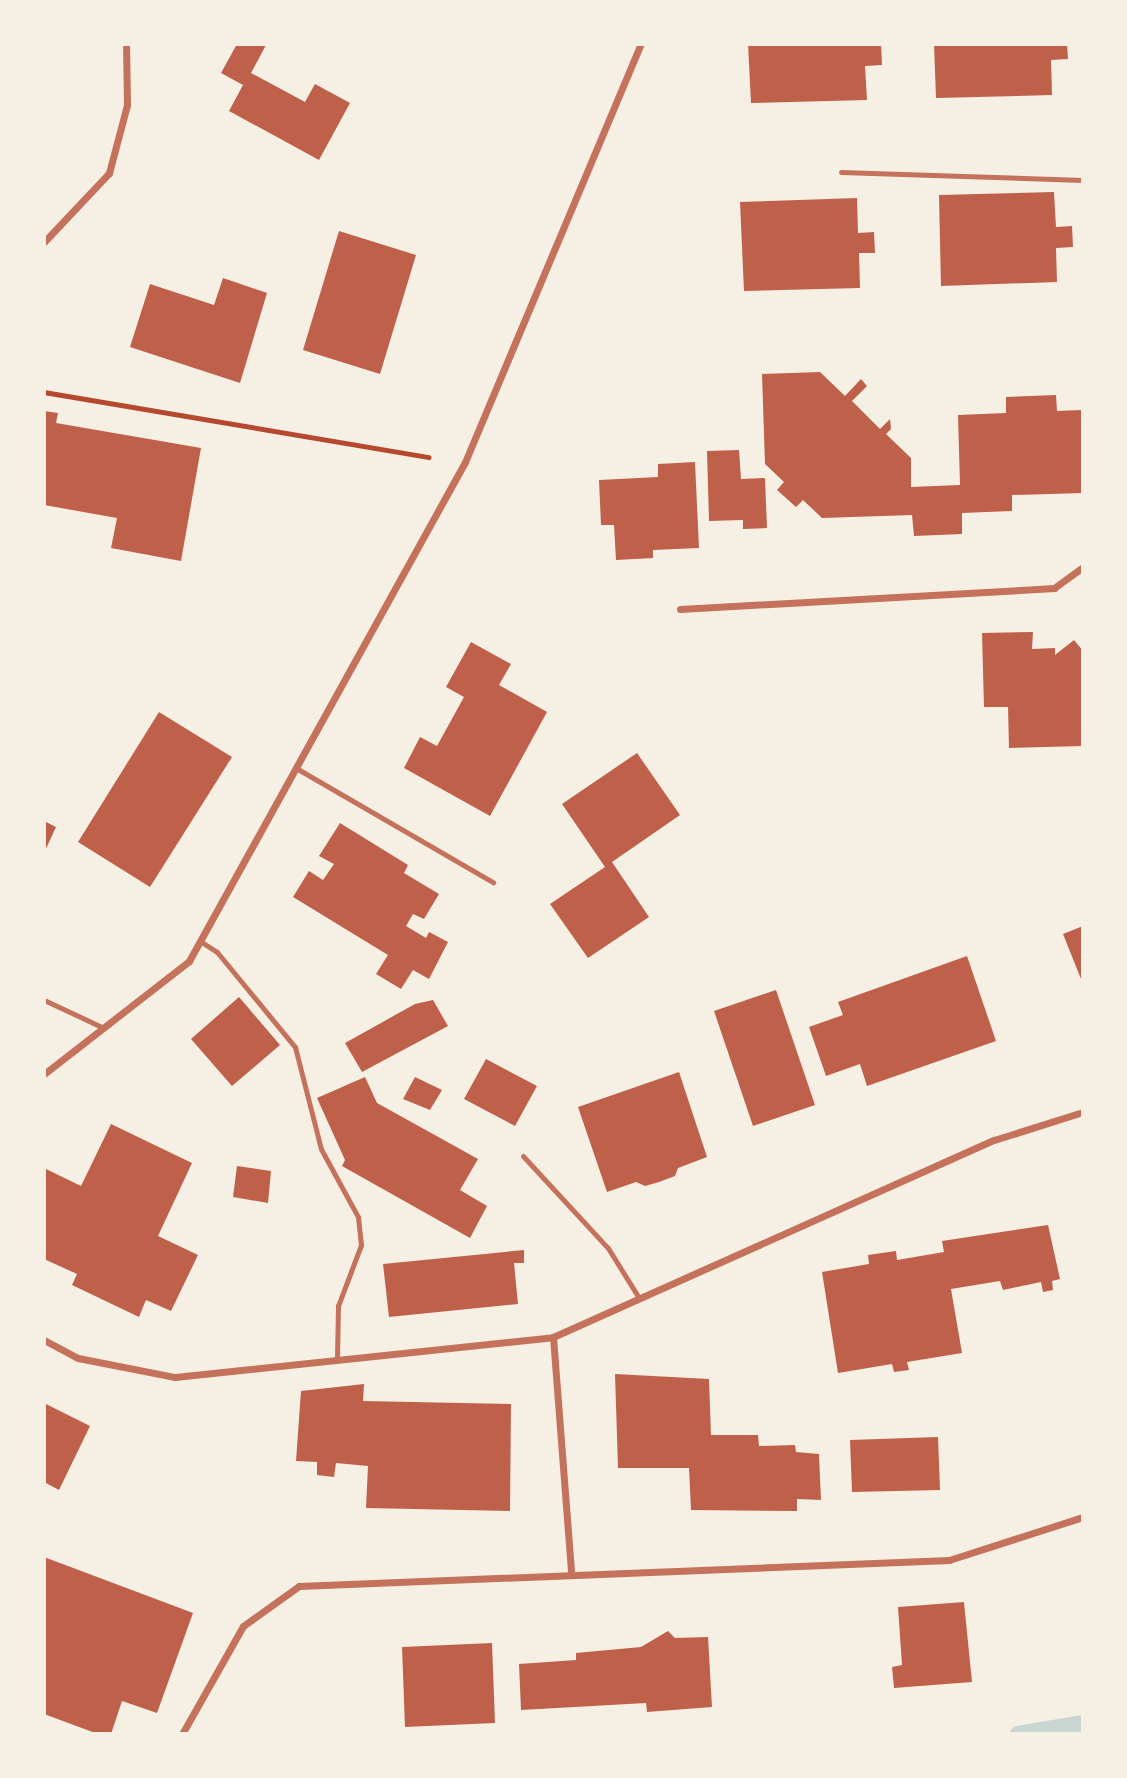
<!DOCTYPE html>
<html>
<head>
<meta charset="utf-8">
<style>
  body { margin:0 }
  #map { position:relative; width:1127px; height:1778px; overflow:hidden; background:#f6efe4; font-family:"Noto Sans",sans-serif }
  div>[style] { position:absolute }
  .stream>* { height:16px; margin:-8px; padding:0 8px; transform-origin:8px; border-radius:8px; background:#c9d6d2 }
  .building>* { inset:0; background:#bf614a }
  .path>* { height:4.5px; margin:-2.25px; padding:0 2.25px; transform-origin:2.25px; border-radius:2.25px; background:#b5482f }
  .service>* { height:5px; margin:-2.5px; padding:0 2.5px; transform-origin:2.5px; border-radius:2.5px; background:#c5725c }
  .minor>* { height:7px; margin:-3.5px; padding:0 3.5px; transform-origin:3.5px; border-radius:3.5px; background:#c5725c }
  span { translate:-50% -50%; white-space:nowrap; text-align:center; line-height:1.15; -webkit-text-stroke:5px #f6efe4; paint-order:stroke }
  .frame { position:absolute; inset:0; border:46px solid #f6efe4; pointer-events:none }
</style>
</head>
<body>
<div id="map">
  <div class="stream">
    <i style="left:1018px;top:1734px;width:66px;rotate:-9.6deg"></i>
  </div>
  <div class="building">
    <i style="clip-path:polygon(237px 44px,266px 45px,251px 73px,305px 102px,315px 84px,350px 103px,319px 160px,229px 111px,243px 85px,221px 73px)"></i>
    <i style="clip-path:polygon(748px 44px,881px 44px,882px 65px,865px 66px,867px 100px,751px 103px)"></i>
    <i style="clip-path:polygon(934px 44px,1067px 44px,1068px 59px,1051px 60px,1052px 95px,936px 98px)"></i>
    <i style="clip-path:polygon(1054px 192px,1056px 227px,1072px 226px,1073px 247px,1056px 248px,1057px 282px,941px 286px,939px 195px)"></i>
    <i style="clip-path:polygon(857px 198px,858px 233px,874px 232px,875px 253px,859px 253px,860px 288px,744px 291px,740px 202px)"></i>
    <i style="clip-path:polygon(339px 231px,416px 255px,380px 374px,303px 350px)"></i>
    <i style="clip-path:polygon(223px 278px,267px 293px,240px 383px,130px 347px,150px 284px,214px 305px)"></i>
    <i style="clip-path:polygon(820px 372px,845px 396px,861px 379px,867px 386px,852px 401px,880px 429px,890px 419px,891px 429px,886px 434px,911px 458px,911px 487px,960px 485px,958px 415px,1006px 413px,1006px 397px,1056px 395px,1057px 411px,1081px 410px,1083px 493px,1012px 495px,1012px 511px,962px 513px,962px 534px,914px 536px,912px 515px,822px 518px,803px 500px,796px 507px,777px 490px,784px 482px,765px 464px,762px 374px)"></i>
    <i style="clip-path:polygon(44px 411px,58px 413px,56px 423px,201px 448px,181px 561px,111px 548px,117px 518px,44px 505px)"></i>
    <i style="clip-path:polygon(739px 450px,741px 479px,765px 478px,767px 528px,743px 529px,743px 520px,709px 521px,707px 451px)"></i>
    <i style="clip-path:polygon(695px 462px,699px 548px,653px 550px,653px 558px,616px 560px,614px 525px,601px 525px,599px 480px,658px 477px,658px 464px)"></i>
    <i style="clip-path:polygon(1033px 632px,1032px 649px,1055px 648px,1055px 655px,1074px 640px,1083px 651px,1083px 746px,1009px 748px,1008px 707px,984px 707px,982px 633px)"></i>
    <i style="clip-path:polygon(471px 642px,511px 664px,499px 685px,547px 712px,490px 816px,404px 768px,420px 737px,437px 746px,464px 697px,446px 687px)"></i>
    <i style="clip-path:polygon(159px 712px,232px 757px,150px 887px,78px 842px)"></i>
    <i style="clip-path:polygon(637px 753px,680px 815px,612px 862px,649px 917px,588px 958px,550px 904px,605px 867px,562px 804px)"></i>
    <i style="clip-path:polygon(44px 821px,56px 827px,44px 853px)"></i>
    <i style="clip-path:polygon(340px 823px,408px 865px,404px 873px,439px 894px,424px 919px,413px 914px,406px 926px,426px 938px,429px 932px,448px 942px,429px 979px,413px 970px,401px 989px,376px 974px,388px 955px,293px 897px,309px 871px,323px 880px,334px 864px,319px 856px)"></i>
    <i style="clip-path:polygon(1083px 926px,1083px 984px,1063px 934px)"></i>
    <i style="clip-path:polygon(967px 956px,996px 1041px,867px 1086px,860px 1064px,826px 1076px,809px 1027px,843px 1015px,838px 1002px)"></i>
    <i style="clip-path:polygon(776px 990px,815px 1105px,753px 1126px,714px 1011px)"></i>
    <i style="clip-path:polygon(239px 997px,280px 1045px,232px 1086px,191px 1039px)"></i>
    <i style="clip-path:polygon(433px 1000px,448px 1026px,362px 1072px,345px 1043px,415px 1004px)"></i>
    <i style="clip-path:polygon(486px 1059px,537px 1086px,515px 1126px,464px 1099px)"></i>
    <i style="clip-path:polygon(679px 1072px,707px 1157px,678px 1168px,675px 1176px,659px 1182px,645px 1186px,636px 1182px,607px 1192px,578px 1107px)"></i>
    <i style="clip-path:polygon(365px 1077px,377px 1103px,478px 1159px,460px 1190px,487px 1206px,470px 1238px,342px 1166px,345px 1160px,317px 1098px)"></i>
    <i style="clip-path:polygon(415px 1077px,442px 1090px,430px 1110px,403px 1099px)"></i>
    <i style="clip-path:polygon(111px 1124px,192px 1163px,158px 1236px,198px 1255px,171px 1311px,146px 1300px,139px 1317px,72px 1285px,77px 1274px,44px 1259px,44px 1168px,81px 1186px)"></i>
    <i style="clip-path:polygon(237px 1166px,271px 1171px,268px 1203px,233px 1197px)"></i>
    <i style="clip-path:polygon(1048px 1225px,1060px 1279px,1052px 1281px,1053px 1290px,1043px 1292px,1041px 1282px,1003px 1290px,1000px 1281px,951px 1289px,962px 1353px,907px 1362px,909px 1370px,894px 1372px,892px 1364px,838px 1373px,822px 1272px,869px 1264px,868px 1255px,896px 1251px,897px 1260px,944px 1252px,942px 1241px)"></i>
    <i style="clip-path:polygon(524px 1250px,524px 1263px,514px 1263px,518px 1304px,389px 1317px,383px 1264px)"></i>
    <i style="clip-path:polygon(615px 1374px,709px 1379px,711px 1435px,758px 1435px,759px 1446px,795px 1445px,796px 1452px,819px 1454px,821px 1500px,797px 1499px,797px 1511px,691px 1510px,689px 1468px,618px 1468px)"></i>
    <i style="clip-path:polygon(364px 1384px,363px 1401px,511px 1404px,510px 1511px,366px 1508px,368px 1466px,336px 1463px,334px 1477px,317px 1475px,317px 1462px,296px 1461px,301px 1391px)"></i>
    <i style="clip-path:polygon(44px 1403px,90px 1426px,59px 1490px,44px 1482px)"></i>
    <i style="clip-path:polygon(938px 1437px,940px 1490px,852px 1492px,850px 1440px)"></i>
    <i style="clip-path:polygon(44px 1557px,193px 1613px,157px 1713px,122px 1701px,111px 1734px,98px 1734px,44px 1714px)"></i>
    <i style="clip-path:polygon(964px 1602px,972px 1682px,894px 1688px,892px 1667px,902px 1665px,898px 1607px)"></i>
    <i style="clip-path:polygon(668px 1631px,675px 1638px,708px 1637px,712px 1707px,647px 1712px,646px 1703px,521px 1710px,519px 1664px,576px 1660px,576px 1653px,641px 1647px)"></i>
    <i style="clip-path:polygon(492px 1643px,495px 1723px,405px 1727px,402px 1647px)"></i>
  </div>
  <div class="path">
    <i style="left:44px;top:392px;width:390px;rotate:9.6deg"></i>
  </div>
  <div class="service">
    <i style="left:841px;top:172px;width:242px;rotate:1.9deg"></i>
    <i style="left:296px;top:768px;width:228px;rotate:30.1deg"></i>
    <i style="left:200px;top:941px;width:20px;rotate:33deg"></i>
    <i style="left:217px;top:952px;width:123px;rotate:50.6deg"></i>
    <i style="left:295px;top:1047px;width:105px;rotate:75.7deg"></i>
    <i style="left:321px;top:1149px;width:77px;rotate:61.4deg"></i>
    <i style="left:358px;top:1217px;width:28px;rotate:84deg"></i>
    <i style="left:361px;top:1245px;width:65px;rotate:110.7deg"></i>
    <i style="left:338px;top:1306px;width:54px;rotate:91.1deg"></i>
    <i style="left:44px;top:1000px;width:66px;rotate:25deg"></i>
    <i style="left:523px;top:1156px;width:125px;rotate:47.3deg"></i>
    <i style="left:608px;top:1248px;width:59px;rotate:58.2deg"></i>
  </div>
  <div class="minor">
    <i style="left:44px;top:242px;width:95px;rotate:-46.7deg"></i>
    <i style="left:109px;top:173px;width:70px;rotate:-75.2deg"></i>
    <i style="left:127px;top:105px;width:61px;rotate:-90.9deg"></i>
    <i style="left:680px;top:609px;width:375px;rotate:-3.2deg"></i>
    <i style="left:1054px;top:588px;width:36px;rotate:-36deg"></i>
    <i style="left:44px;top:1074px;width:184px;rotate:-37.9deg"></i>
    <i style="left:189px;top:961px;width:570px;rotate:-61.05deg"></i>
    <i style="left:465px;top:462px;width:454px;rotate:-67.2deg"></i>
    <i style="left:553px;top:1337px;width:237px;rotate:85.6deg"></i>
    <i style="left:44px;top:1340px;width:38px;rotate:28deg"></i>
    <i style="left:78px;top:1358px;width:99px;rotate:11.1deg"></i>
    <i style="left:175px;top:1377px;width:380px;rotate:-6deg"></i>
    <i style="left:553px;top:1337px;width:483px;rotate:-24.1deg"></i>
    <i style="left:994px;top:1140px;width:93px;rotate:-17.5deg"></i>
    <i style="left:182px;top:1734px;width:124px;rotate:-60.5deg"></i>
    <i style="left:243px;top:1626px;width:69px;rotate:-35.5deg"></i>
    <i style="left:299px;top:1586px;width:651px;rotate:-2.29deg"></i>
    <i style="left:949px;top:1560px;width:141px;rotate:-17.8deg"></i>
  </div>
  <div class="frame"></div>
</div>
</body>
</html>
